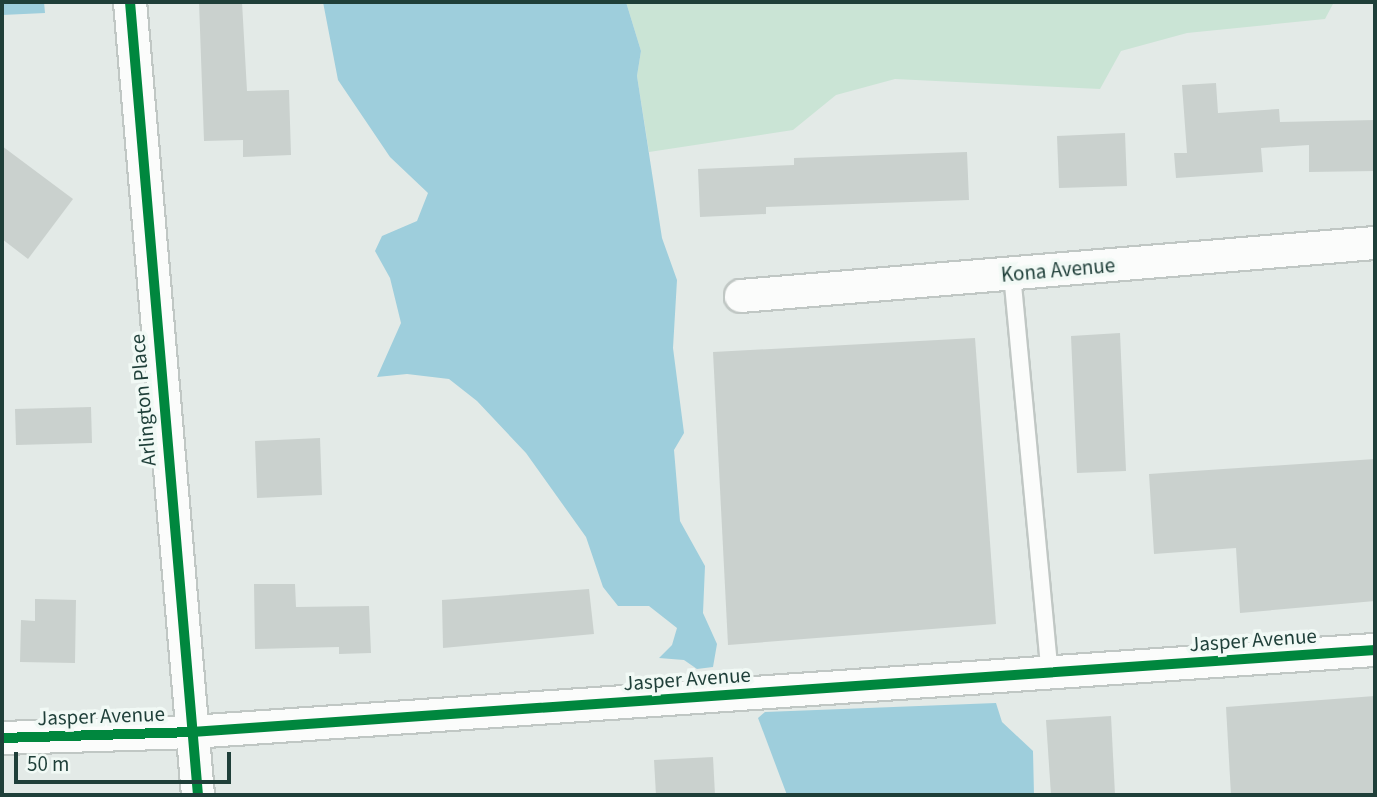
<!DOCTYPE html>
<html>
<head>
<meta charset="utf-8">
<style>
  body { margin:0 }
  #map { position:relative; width:1377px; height:797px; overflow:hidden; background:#e3eae7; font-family:"Source Sans 3",sans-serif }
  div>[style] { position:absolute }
  .green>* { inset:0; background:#cae4d5 }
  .water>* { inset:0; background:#9ecedc }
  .building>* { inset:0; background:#cad1ce }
  .roads { filter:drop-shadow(2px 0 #c0c7c4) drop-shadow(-2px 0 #c0c7c4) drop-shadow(0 2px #c0c7c4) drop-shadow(0 -2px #c0c7c4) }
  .lane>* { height:16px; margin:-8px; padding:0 8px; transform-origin:8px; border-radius:8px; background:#fbfcfb }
  .street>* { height:32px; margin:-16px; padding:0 16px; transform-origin:16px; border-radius:16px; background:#fbfcfb }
  .cycleway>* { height:10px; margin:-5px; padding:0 5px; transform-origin:5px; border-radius:5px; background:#00873e }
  span { translate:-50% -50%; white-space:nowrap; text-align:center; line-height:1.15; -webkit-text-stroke:7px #f1f9f5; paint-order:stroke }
  .street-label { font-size:21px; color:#1f3f39 }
  .frame { position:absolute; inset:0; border:4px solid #1f3f39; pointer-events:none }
  .scale { position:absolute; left:14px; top:752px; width:217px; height:32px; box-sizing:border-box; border:4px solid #1f3f39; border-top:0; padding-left:9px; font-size:21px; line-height:24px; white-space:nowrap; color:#1f3f39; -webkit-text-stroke:5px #f1f9f5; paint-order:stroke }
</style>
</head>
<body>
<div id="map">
  <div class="green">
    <i style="clip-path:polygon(626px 2px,1334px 2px,1325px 19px,1187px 33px,1121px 51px,1100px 89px,895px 79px,836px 95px,793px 130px,649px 152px,637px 76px,641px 51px)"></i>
  </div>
  <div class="water">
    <i style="clip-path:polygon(2px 2px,44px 2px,45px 13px,2px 15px)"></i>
    <i style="clip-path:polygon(323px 2px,626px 2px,641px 51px,637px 76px,662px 238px,677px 280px,673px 348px,684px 433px,674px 450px,680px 521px,705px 566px,703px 613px,717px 644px,713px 667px,697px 669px,684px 660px,659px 658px,672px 645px,677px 628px,649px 606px,618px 606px,603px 587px,586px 537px,526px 453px,477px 401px,449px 379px,407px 374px,377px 377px,401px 323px,390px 278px,375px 251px,382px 236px,417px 221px,428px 193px,390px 157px,338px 80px)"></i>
    <i style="clip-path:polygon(996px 703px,1002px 722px,1033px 751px,1034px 795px,787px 795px,758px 718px,765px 712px)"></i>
  </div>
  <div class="building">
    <i style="clip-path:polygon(199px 2px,242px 2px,247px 91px,289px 90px,291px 155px,243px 157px,243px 140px,204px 141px)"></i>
    <i style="clip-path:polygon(1216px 83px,1218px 113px,1279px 109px,1280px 122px,1375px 120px,1375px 171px,1309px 172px,1309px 145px,1261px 148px,1263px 172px,1176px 178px,1174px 153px,1187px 153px,1182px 85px)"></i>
    <i style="clip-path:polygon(1125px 133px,1127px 186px,1059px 188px,1057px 136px)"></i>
    <i style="clip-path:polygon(2px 146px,73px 199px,28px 259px,2px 239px)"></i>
    <i style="clip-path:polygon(967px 152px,969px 200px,766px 207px,766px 214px,700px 217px,698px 169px,794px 165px,794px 158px)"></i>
    <i style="clip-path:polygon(1120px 333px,1126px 471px,1077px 473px,1071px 336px)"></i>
    <i style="clip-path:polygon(975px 338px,996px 624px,728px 645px,713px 352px)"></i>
    <i style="clip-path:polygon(91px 407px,92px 443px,16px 445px,15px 409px)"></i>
    <i style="clip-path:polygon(320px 438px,322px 495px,257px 498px,255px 441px)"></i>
    <i style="clip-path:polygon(1375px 459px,1375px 601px,1240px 613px,1236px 548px,1154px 554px,1149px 474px)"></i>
    <i style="clip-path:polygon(254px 584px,295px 584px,296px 607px,369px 606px,371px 653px,339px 654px,339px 647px,255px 649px)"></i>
    <i style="clip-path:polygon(589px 589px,594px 634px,443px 648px,442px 600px)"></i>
    <i style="clip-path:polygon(35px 599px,76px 600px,75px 663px,20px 662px,21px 620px,35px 621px)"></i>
    <i style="clip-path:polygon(1375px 696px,1375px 795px,1231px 795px,1226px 707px)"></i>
    <i style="clip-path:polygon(1111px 716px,1115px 795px,1051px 795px,1046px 720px)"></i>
    <i style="clip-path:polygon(713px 757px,715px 795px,656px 795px,654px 760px)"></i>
  </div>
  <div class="roads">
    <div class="lane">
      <i style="left:1012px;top:274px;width:401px;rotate:84.6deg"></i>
    </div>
    <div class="street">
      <i style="left:130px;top:2px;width:796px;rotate:85.1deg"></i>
      <i style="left:741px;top:296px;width:636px;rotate:-4.78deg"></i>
      <i style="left:2px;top:738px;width:190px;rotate:-1.8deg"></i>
      <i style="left:192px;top:732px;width:1186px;rotate:-3.97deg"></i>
    </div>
  </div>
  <div class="cycleway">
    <i style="left:130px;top:2px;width:796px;rotate:85.1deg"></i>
    <i style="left:2px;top:738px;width:190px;rotate:-1.8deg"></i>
    <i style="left:192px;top:732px;width:1186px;rotate:-3.97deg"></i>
  </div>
  <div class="street-label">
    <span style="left:1058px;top:270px;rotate:-5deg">Kona Avenue</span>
    <span style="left:143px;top:400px;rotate:-95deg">Arlington Place</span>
    <span style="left:1253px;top:640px;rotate:-4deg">Jasper Avenue</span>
    <span style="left:687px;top:679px;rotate:-4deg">Jasper Avenue</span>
    <span style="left:101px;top:716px;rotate:-2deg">Jasper Avenue</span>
  </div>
  <div class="frame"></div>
  <div class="scale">50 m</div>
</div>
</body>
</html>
